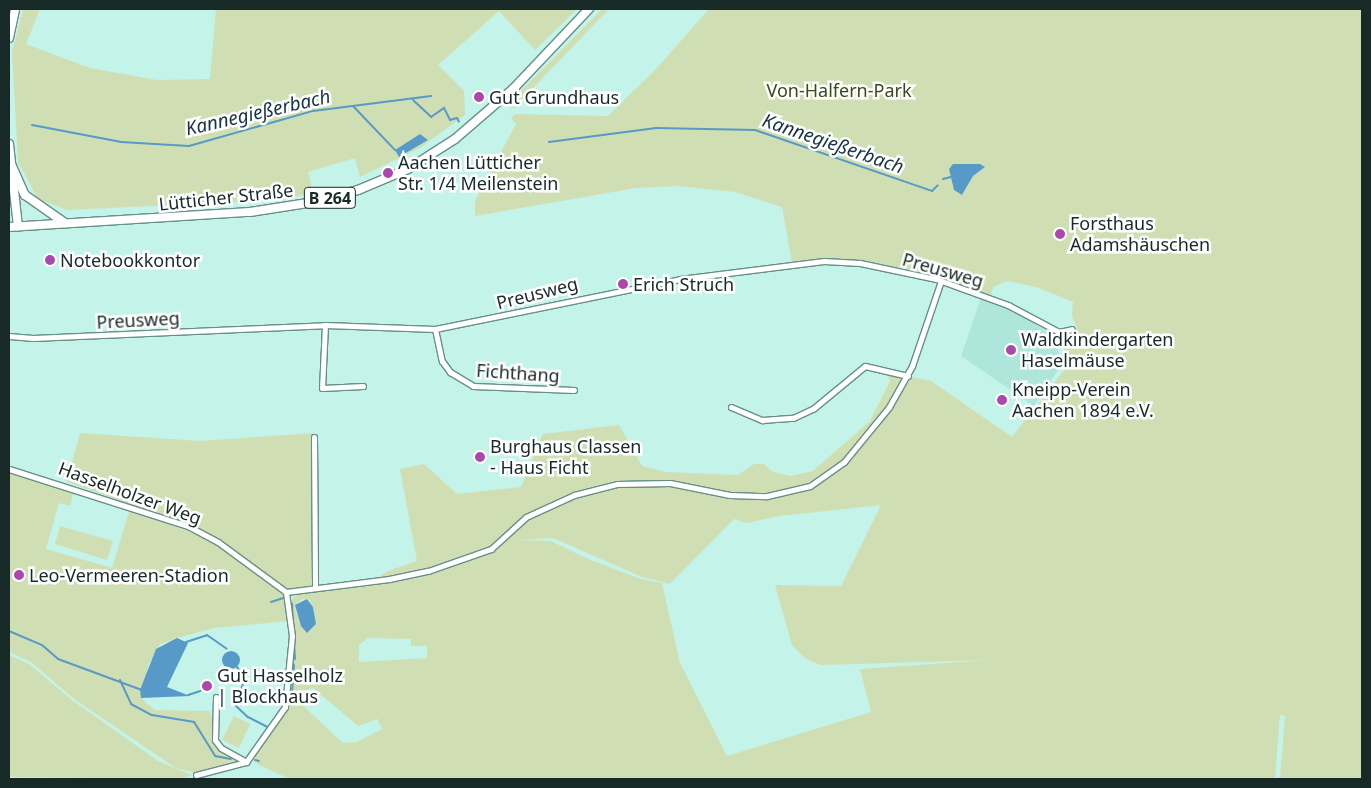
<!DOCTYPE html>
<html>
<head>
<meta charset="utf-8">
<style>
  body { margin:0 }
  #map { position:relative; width:1371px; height:788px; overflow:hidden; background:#c4f3e9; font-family:"Noto Sans",sans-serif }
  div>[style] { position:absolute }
  .built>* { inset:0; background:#afe6db }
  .green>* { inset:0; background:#d0dfb3 }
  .water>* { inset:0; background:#579ac7 }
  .round { border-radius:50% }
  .stream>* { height:2px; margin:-1px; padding:0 1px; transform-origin:1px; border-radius:1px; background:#579ac7 }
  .roads { filter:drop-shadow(1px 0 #659088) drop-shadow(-1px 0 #659088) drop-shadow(0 1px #659088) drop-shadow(0 -1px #659088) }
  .minor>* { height:5px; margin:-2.5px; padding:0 2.5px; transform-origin:2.5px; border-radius:2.5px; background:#fff }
  .primary>* { height:8px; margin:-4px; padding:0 4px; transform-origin:4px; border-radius:4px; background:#fff }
  .dots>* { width:14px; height:14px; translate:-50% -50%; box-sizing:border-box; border:2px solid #fff; border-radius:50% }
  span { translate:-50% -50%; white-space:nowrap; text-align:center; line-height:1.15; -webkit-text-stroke:5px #fff; paint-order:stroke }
  .shield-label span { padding:1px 4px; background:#fff; border:1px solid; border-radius:4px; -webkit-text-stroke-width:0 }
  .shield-label { font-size:16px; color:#182a27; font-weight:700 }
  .park-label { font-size:18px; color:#3a4816 }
  .poi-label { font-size:18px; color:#182a27 }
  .left { translate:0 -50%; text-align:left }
  .street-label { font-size:18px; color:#182a27 }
  .water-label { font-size:19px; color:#163448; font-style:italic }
  .frame { position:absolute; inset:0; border:10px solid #182a27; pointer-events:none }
</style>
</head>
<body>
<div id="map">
  <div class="built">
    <i style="clip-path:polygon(981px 298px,1017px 313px,1054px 336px,1062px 364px,1034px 406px,961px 356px)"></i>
  </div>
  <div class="green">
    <i style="clip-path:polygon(23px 9px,40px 9px,26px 44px,90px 68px,157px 80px,210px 79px,216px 9px,577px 9px,535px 50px,499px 11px,438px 65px,464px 91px,465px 115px,420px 148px,360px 177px,355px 158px,308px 172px,313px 193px,277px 200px,67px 210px,38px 199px,18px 162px,12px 52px)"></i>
    <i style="clip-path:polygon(602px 9px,609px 9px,513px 109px,507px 105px)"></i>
    <i style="clip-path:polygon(evenodd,709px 9px,1362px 9px,1362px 779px,290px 779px,257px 764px,255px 756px,296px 699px,343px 743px,357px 742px,382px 729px,377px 719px,358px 726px,313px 688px,290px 696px,290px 604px,296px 594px,378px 585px,378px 577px,388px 571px,417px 561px,400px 469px,424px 464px,457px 494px,521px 487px,543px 434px,619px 425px,642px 466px,666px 472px,738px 475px,754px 464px,764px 464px,773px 472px,791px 476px,813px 471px,870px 421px,890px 381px,886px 372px,931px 381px,1012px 437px,1069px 364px,1060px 339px,1077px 328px,1072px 316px,1073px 302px,1036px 287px,1007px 281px,993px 287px,991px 295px,920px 271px,854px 260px,792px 263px,782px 207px,735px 192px,678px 186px,636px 188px,475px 216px,475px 201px,516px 124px,511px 118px,515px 114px,608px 116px,657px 68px,709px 9px,953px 164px,977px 165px,985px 167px,973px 176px,963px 195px,954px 190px,949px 169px,953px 164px,709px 9px,616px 481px,670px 481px,731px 493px,731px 499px,670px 487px,617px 486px,575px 497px,525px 520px,527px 514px,574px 492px,616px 481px,709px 9px,881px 505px,841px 586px,775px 585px,792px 645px,806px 659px,821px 665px,989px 660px,860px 669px,871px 712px,727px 756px,680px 663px,662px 583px,641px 579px,588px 559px,551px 541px,518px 540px,553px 538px,642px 577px,670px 584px,734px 519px,746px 523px,780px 516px,881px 505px,709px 9px,302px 599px,309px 599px,314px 609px,316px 624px,307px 633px,296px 613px,295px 605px,302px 599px,709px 9px,368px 638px,411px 639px,411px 646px,427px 646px,427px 658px,359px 662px,359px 645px,368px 638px,709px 9px,1280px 715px,1285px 716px,1280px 777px,1275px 778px,1280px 715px)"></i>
    <i style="clip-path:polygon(80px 433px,200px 441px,314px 433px,314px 585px,285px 589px,198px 528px,67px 482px)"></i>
    <i style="clip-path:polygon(9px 471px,74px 490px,70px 506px,59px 503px,46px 549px,112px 568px,130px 509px,213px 541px,284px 595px,289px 621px,214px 628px,177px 638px,160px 644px,149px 663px,141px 697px,145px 702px,155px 710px,210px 711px,217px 745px,240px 762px,196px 773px,176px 768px,74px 699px,31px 662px,9px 652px)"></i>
    <i style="clip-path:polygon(60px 526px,113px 541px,107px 560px,55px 544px)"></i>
    <i style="clip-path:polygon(9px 655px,29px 664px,72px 700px,158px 761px,192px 775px,181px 779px,9px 777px)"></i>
    <i style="clip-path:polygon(234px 716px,250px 724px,239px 748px,222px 740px)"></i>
  </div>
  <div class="water">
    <i style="clip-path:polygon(420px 134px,428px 140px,399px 157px,395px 150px)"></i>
    <i style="clip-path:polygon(953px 164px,980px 164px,985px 167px,973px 176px,962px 195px,954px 190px,949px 169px)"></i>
    <i style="clip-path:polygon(307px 599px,313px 607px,316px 624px,307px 633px,301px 626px,295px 605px)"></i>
    <i style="clip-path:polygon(177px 638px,188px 643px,167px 687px,190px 696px,141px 698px,140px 690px,156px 649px)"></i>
    <i class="round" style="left:222px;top:651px;width:18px;height:18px"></i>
  </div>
  <div class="stream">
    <i style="left:413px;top:100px;width:25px;rotate:43deg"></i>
    <i style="left:431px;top:117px;width:16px;rotate:-35deg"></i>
    <i style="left:444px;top:108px;width:13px;rotate:63deg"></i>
    <i style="left:450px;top:120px;width:7px;rotate:-16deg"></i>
    <i style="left:457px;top:118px;width:4px;rotate:63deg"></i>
    <i style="left:353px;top:106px;width:61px;rotate:46.3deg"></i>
    <i style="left:32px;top:125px;width:91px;rotate:10.8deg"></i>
    <i style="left:121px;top:142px;width:68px;rotate:3.4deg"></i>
    <i style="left:189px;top:146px;width:129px;rotate:-15.8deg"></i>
    <i style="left:313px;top:111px;width:119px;rotate:-7.2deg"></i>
    <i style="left:549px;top:142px;width:108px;rotate:-7.5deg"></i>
    <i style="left:656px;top:128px;width:99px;rotate:1.2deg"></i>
    <i style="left:755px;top:130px;width:187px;rotate:19deg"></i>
    <i style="left:932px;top:191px;width:8px;rotate:-45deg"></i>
    <i style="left:943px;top:179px;width:8px;rotate:-14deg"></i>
    <i style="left:271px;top:602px;width:13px;rotate:-18deg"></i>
    <i style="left:292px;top:604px;width:55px;rotate:86.9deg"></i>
    <i style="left:9px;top:631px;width:36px;rotate:23deg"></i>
    <i style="left:42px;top:645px;width:21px;rotate:41deg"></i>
    <i style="left:58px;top:659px;width:90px;rotate:20.3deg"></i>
    <i style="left:186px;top:642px;width:22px;rotate:-18deg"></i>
    <i style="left:207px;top:635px;width:24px;rotate:35deg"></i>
    <i style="left:236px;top:666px;width:14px;rotate:51deg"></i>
    <i style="left:245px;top:677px;width:30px;rotate:107deg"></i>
    <i style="left:236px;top:706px;width:16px;rotate:43deg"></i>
    <i style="left:248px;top:717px;width:22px;rotate:27deg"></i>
    <i style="left:120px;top:680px;width:26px;rotate:65deg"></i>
    <i style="left:131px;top:704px;width:24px;rotate:28deg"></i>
    <i style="left:152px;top:715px;width:43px;rotate:9.5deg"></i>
    <i style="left:194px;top:722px;width:40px;rotate:58deg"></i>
    <i style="left:215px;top:756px;width:16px;rotate:11deg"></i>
    <i style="left:292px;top:693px;width:28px;rotate:-86deg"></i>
    <i style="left:188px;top:695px;width:13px;rotate:-18deg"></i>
    <i style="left:257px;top:751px;width:58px;rotate:-55.5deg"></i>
    <i style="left:255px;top:760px;width:4px;rotate:14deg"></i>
  </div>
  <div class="roads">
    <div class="minor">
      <i style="left:325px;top:325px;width:63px;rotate:92.7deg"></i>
      <i style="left:322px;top:388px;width:41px;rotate:-2.8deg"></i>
      <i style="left:435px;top:329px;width:33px;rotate:78deg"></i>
      <i style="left:442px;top:361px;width:14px;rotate:54deg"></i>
      <i style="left:450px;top:372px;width:27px;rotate:31deg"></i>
      <i style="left:473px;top:386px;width:101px;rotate:2.3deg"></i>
      <i style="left:9px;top:336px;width:24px;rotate:5deg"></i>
      <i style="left:33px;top:338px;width:292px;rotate:-2.5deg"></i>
      <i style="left:325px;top:325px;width:110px;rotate:2.1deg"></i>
      <i style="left:435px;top:329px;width:250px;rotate:-11.5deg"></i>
      <i style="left:680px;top:279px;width:145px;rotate:-7.1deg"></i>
      <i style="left:824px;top:261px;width:36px;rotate:3deg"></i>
      <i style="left:860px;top:263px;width:78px;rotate:11.9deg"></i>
      <i style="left:936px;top:279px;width:77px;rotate:19.9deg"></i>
      <i style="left:1008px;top:305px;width:58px;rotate:27.9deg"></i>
      <i style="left:1059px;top:332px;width:13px;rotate:-13deg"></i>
      <i style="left:731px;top:407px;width:34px;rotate:23deg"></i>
      <i style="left:762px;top:420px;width:31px;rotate:-4deg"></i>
      <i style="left:793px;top:418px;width:23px;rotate:-25deg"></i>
      <i style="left:814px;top:408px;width:66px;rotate:-39.5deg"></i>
      <i style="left:865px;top:366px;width:44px;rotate:13.1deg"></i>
      <i style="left:314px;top:437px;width:151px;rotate:89.6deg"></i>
      <i style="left:9px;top:469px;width:188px;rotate:17.7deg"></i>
      <i style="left:188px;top:526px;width:34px;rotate:28deg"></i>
      <i style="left:218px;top:542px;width:84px;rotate:36.3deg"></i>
      <i style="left:286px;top:592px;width:104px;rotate:-7.2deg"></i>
      <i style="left:389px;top:579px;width:40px;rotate:-12deg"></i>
      <i style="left:428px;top:571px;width:67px;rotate:-19.2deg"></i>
      <i style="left:491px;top:549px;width:47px;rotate:-42.4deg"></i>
      <i style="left:526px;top:517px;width:53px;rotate:-24.6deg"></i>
      <i style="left:574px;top:495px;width:44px;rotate:-14.3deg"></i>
      <i style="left:617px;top:484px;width:53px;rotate:-1.1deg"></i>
      <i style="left:670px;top:483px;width:61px;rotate:11.3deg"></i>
      <i style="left:730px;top:495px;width:37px;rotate:2deg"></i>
      <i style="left:767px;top:496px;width:44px;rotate:-13.1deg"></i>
      <i style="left:810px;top:486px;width:42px;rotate:-35.2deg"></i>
      <i style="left:844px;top:462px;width:71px;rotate:-50.7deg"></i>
      <i style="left:889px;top:407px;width:47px;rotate:-60.7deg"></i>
      <i style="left:912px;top:366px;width:90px;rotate:-71.2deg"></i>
      <i style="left:216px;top:697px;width:43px;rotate:91.3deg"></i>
      <i style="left:215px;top:740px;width:10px;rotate:53deg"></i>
      <i style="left:221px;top:748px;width:29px;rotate:29deg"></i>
      <i style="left:196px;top:775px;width:52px;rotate:-14.6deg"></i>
      <i style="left:246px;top:762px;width:67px;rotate:-54.7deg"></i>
      <i style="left:285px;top:707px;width:71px;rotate:-84.4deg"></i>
      <i style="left:292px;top:636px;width:44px;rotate:-97.8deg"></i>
    </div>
    <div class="primary">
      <i style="left:9px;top:38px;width:30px;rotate:-78deg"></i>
      <i style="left:9px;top:144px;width:83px;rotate:83.8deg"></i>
      <i style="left:11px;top:164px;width:34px;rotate:66deg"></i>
      <i style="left:25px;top:195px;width:49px;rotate:35deg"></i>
      <i style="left:9px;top:227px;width:241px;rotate:-3.6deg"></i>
      <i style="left:250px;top:212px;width:65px;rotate:-8.9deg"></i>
      <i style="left:314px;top:202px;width:46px;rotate:-15.3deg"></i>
      <i style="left:358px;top:190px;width:54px;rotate:-22.8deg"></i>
      <i style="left:408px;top:169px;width:56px;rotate:-32.6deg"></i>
      <i style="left:455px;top:139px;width:77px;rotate:-40.8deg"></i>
      <i style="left:513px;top:89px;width:110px;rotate:-46.5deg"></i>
    </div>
  </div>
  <div class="dots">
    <i style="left:479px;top:97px;background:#ab47ad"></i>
    <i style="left:388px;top:173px;background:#ab47ad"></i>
    <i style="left:1060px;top:234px;background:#ab47ad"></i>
    <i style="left:50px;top:260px;background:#ab47ad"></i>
    <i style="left:623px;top:284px;background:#ab47ad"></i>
    <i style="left:1011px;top:350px;background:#ab47ad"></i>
    <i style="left:1002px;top:400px;background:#ab47ad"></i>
    <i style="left:480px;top:457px;background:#ab47ad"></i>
    <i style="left:19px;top:575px;background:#ab47ad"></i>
    <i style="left:207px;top:686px;background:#ab47ad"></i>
  </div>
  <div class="shield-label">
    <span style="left:330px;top:198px">B 264</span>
  </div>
  <div class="park-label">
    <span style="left:839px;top:90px">Von-Halfern-Park</span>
  </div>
  <div class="poi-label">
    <span class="left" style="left:489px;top:97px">Gut Grundhaus</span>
    <span class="left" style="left:398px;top:173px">Aachen Lütticher<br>Str. 1/4 Meilenstein</span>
    <span class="left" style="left:1070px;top:234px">Forsthaus<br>Adamshäuschen</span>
    <span class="left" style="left:60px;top:260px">Notebookkontor</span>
    <span class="left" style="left:633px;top:284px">Erich Struch</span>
    <span class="left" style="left:1021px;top:350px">Waldkindergarten<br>Haselmäuse</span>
    <span class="left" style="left:1012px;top:400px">Kneipp-Verein<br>Aachen 1894 e.V.</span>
    <span class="left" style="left:490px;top:457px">Burghaus Classen<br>- Haus Ficht</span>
    <span class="left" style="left:29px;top:575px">Leo-Vermeeren-Stadion</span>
    <span class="left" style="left:217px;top:686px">Gut Hasselholz<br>| Blockhaus</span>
  </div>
  <div class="street-label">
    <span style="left:226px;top:197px;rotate:-6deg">Lütticher Straße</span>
    <span style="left:943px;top:270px;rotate:16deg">Preusweg</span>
    <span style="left:537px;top:293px;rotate:-14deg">Preusweg</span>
    <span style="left:138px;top:320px;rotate:-3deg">Preusweg</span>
    <span style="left:518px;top:373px;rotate:4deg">Fichthang</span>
    <span style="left:130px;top:493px;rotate:20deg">Hasselholzer Weg</span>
  </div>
  <div class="water-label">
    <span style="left:258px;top:113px;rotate:-13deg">Kannegießerbach</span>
    <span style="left:833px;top:144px;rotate:19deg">Kannegießerbach</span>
  </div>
  <div class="frame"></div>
</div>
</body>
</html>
